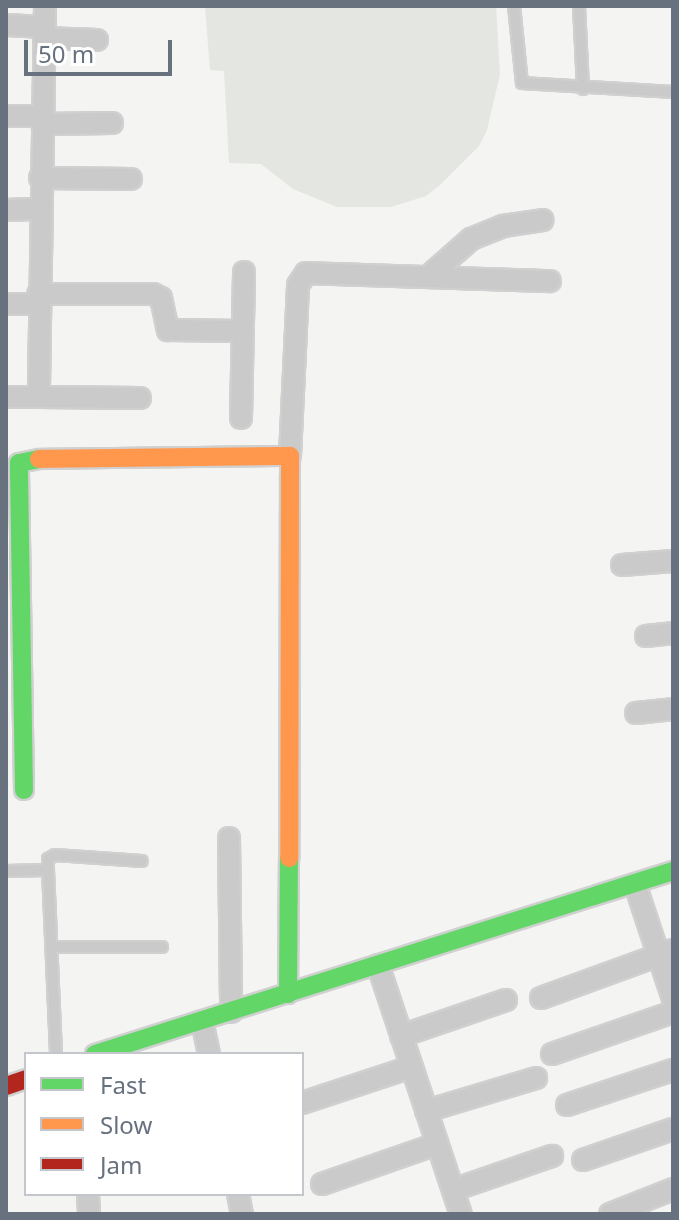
<!DOCTYPE html>
<html>
<head>
<meta charset="utf-8">
<style>
  body { margin:0 }
  #map { position:relative; width:679px; height:1220px; overflow:hidden; background:#f4f4f3; font-family:"Noto Sans",sans-serif }
  div>[style] { position:absolute }
  .green>* { inset:0; background:#e3e6e1 }
  .roads { filter:drop-shadow(2px 0 #d0d0d1) drop-shadow(-2px 0 #d0d0d1) drop-shadow(0 2px #d0d0d1) drop-shadow(0 -2px #d0d0d1) }
  .lane>* { height:10px; margin:-5px; padding:0 5px; transform-origin:5px; border-radius:5px; background:#cacacb }
  .street>* { height:20px; margin:-10px; padding:0 10px; transform-origin:10px; border-radius:10px; background:#cacacb }
  .fast>* { height:18px; margin:-9px; padding:0 9px; transform-origin:9px; border-radius:9px; background:#63d668 }
  .slow>* { height:18px; margin:-9px; padding:0 9px; transform-origin:9px; border-radius:9px; background:#ff974d }
  .jam>* { height:18px; margin:-9px; padding:0 9px; transform-origin:9px; border-radius:9px; background:#b3261e }
  span { translate:-50% -50%; white-space:nowrap; text-align:center; line-height:1.15; -webkit-text-stroke:8px #fff; paint-order:stroke }
  .frame { position:absolute; inset:0; border:8px solid #68727f; pointer-events:none }
  .legend { position:absolute; left:24px; top:1052px; width:280px; height:144px; box-sizing:border-box; background:#fff; border:2px solid #c3c7cc; margin:0; padding:10px 14px; list-style:none; font-size:24px; color:#68727f }
  .legend li { display:flex; align-items:center; gap:16px; height:40px }
  .legend b { width:40px; border:2px solid #c3c7cc }
  .scale { position:absolute; left:24px; top:40px; width:148px; height:36px; box-sizing:border-box; border:4px solid #68727f; border-top:0; padding-left:10px; font-size:24px; line-height:28px; white-space:nowrap; color:#68727f; -webkit-text-stroke:6px #fff; paint-order:stroke }
</style>
</head>
<body>
<div id="map">
  <div class="green">
    <i style="clip-path:polygon(205px 6px,496px 6px,500px 74px,487px 130px,479px 146px,440px 185px,426px 196px,391px 207px,337px 207px,293px 189px,261px 164px,229px 163px,224px 71px,210px 70px)"></i>
  </div>
  <div class="roads">
    <div class="lane">
      <i style="left:514px;top:6px;width:77px;rotate:84.1deg"></i>
      <i style="left:522px;top:83px;width:151px;rotate:3.4deg"></i>
      <i style="left:579px;top:6px;width:83px;rotate:87.2deg"></i>
      <i style="left:48px;top:870px;width:11px;rotate:-90deg"></i>
      <i style="left:48px;top:859px;width:8px;rotate:-30deg"></i>
      <i style="left:55px;top:855px;width:87px;rotate:3.9deg"></i>
      <i style="left:6px;top:871px;width:42px;rotate:-1.4deg"></i>
      <i style="left:48px;top:870px;width:184px;rotate:87.5deg"></i>
      <i style="left:52px;top:947px;width:110px"></i>
    </div>
    <div class="street">
      <i style="left:45px;top:6px;width:391px;rotate:90.9deg"></i>
      <i style="left:39px;top:397px;width:101px;rotate:0.6deg"></i>
      <i style="left:6px;top:25px;width:38px;rotate:3deg"></i>
      <i style="left:44px;top:38px;width:53px;rotate:2.2deg"></i>
      <i style="left:6px;top:116px;width:36px"></i>
      <i style="left:42px;top:124px;width:70px;rotate:-0.8deg"></i>
      <i style="left:40px;top:178px;width:91px;rotate:0.6deg"></i>
      <i style="left:6px;top:210px;width:34px;rotate:-2deg"></i>
      <i style="left:430px;top:275px;width:55px;rotate:-41.3deg"></i>
      <i style="left:471px;top:239px;width:35px;rotate:-22deg"></i>
      <i style="left:503px;top:226px;width:40px;rotate:-8.5deg"></i>
      <i style="left:38px;top:294px;width:115px"></i>
      <i style="left:153px;top:294px;width:9px;rotate:27deg"></i>
      <i style="left:161px;top:298px;width:33px;rotate:78deg"></i>
      <i style="left:168px;top:330px;width:75px;rotate:0.8deg"></i>
      <i style="left:6px;top:304px;width:32px"></i>
      <i style="left:6px;top:397px;width:33px"></i>
      <i style="left:241px;top:418px;width:146px;rotate:-88.8deg"></i>
      <i style="left:290px;top:456px;width:171px;rotate:-87.3deg"></i>
      <i style="left:298px;top:285px;width:14px;rotate:-56deg"></i>
      <i style="left:306px;top:273px;width:244px;rotate:1.9deg"></i>
      <i style="left:622px;top:565px;width:51px;rotate:-4.5deg"></i>
      <i style="left:646px;top:636px;width:27px;rotate:-6deg"></i>
      <i style="left:636px;top:713px;width:37px;rotate:-6deg"></i>
      <i style="left:229px;top:838px;width:174px;rotate:89.3deg"></i>
      <i style="left:635px;top:884px;width:121px;rotate:71.7deg"></i>
      <i style="left:378px;top:965px;width:262px;rotate:71.6deg"></i>
      <i style="left:541px;top:998px;width:140px;rotate:-20deg"></i>
      <i style="left:202px;top:1021px;width:34px;rotate:78deg"></i>
      <i style="left:401px;top:1036px;width:111px;rotate:-18.9deg"></i>
      <i style="left:552px;top:1054px;width:128px;rotate:-19.1deg"></i>
      <i style="left:302px;top:1103px;width:115px;rotate:-18.3deg"></i>
      <i style="left:567px;top:1105px;width:112px;rotate:-18.3deg"></i>
      <i style="left:426px;top:1111px;width:115px;rotate:-16.7deg"></i>
      <i style="left:583px;top:1160px;width:95px;rotate:-19deg"></i>
      <i style="left:322px;top:1184px;width:122px;rotate:-19.2deg"></i>
      <i style="left:453px;top:1190px;width:105px;rotate:-19deg"></i>
      <i style="left:88px;top:1194px;width:20px;rotate:87deg"></i>
      <i style="left:238px;top:1194px;width:20px;rotate:79deg"></i>
      <i style="left:610px;top:1214px;width:68px;rotate:-21.6deg"></i>
    </div>
    <div class="fast">
      <i style="left:24px;top:790px;width:327px;rotate:-90.9deg"></i>
      <i style="left:19px;top:463px;width:20px;rotate:-11deg"></i>
      <i style="left:288px;top:994px;width:136px;rotate:-89.6deg"></i>
      <i style="left:95px;top:1054px;width:606px;rotate:-17.57deg"></i>
    </div>
    <div class="slow">
      <i style="left:39px;top:459px;width:251px;rotate:-0.7deg"></i>
      <i style="left:290px;top:456px;width:402px;rotate:90.1deg"></i>
    </div>
    <div class="jam">
      <i style="left:6px;top:1086px;width:21px;rotate:-19deg"></i>
    </div>
  </div>
  <div class="frame"></div>
  <ul class="legend">
  <li><b style="height:10px;background:#63d668"></b>Fast</li>
  <li><b style="height:10px;background:#ff974d"></b>Slow</li>
  <li><b style="height:10px;background:#b3261e"></b>Jam</li>
  </ul>
  <div class="scale">50 m</div>
</div>
</body>
</html>
